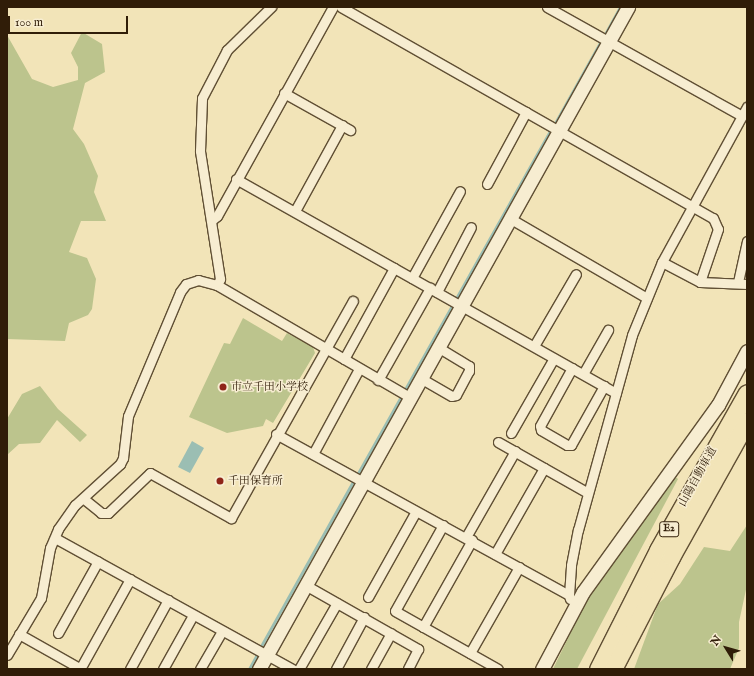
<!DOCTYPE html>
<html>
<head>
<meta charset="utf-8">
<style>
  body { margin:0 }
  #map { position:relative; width:754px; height:676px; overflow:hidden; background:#f2e4b8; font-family:"IM FELL English","Noto Serif JP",serif }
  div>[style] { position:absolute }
  .green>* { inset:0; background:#bcc48d }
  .water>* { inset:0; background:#9bbeb3 }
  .stream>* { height:2.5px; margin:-1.25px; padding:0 1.25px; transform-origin:1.25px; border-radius:1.25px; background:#9bbeb3 }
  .roads { filter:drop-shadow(1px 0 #604f34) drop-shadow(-1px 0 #604f34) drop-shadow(0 1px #604f34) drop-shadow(0 -1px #604f34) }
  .street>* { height:9px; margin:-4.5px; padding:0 4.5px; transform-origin:4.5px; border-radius:4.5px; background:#f7edd1 }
  .secondary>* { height:13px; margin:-6.5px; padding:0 6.5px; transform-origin:6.5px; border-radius:6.5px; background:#f7edd1 }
  .highway>* { height:17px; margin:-8.5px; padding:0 8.5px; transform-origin:8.5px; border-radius:8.5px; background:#f2e4b8 }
  .dots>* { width:11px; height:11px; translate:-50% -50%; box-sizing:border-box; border:2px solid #f7edd1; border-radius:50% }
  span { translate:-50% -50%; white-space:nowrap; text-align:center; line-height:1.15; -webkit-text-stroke:3px #f7edd1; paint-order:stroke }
  .shield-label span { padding:1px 3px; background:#f7edd1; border:1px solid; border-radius:3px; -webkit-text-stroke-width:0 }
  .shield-label { font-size:10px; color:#301d08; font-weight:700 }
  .poi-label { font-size:11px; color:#301d08 }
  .left { translate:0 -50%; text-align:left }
  .street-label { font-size:11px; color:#301d08 }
  .frame { position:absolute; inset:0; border:8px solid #301d08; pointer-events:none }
  .north { position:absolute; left:706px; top:628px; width:40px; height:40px; -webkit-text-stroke:3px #f7edd1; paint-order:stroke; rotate:307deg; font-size:11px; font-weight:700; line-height:16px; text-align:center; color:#301d08 }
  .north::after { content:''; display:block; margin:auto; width:14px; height:18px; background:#301d08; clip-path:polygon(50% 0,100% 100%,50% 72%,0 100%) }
  .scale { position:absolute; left:8px; top:16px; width:120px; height:18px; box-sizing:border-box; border:2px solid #301d08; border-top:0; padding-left:5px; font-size:12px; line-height:14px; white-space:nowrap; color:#301d08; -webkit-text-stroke:3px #f7edd1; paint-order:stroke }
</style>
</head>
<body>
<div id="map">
  <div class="green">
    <i style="clip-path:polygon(82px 32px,102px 44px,105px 72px,85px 83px,73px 129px,84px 144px,98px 176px,94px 192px,106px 221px,81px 221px,69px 252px,87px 258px,96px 279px,92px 309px,88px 315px,69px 323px,65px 341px,7px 339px,7px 35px,32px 79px,53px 87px,78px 80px,78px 67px,71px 53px)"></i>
    <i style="clip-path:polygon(243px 318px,282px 341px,287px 333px,313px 347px,315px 353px,273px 423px,266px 419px,263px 426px,227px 433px,189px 417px,224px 343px,230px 344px)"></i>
    <i style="clip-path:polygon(40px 386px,58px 409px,87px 435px,80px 442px,57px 420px,40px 443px,19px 444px,7px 455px,7px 419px,22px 394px)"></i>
    <i style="clip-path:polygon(673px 475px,678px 479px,577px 669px,553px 669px,586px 601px)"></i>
    <i style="clip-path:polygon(747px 525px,747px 585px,739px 622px,739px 648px,730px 669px,634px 669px,658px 604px,680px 584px,704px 547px,730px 551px)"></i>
  </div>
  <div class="water">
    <i style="clip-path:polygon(192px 441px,204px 448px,190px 473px,178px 467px)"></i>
  </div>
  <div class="stream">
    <i style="left:604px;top:36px;width:33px;rotate:-61deg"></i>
    <i style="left:554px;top:125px;width:96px;rotate:-60.8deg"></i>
    <i style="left:357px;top:475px;width:397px;rotate:-60.7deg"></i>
    <i style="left:260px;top:648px;width:193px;rotate:-60.8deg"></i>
    <i style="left:249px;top:669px;width:18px;rotate:-61deg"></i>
  </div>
  <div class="roads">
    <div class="street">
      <i style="left:341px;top:7px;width:428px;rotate:29.6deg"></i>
      <i style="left:713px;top:218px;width:12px;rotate:66deg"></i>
      <i style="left:718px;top:229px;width:56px;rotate:108.8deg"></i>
      <i style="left:547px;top:7px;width:223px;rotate:29.2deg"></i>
      <i style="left:284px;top:93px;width:76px;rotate:29.3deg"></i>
      <i style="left:236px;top:179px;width:436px;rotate:29.4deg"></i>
      <i style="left:487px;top:184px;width:82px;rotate:-61.6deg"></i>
      <i style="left:295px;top:211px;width:98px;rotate:-61.3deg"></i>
      <i style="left:511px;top:219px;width:157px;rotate:30.2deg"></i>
      <i style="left:212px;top:220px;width:6px;rotate:-39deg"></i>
      <i style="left:217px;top:216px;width:239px;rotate:-61deg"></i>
      <i style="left:662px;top:262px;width:43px;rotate:27.8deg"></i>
      <i style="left:700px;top:282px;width:47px;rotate:2.4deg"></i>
      <i style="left:412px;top:278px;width:99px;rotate:-61.1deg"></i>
      <i style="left:738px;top:282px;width:42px;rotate:-77.6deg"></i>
      <i style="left:217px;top:285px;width:225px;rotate:30.2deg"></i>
      <i style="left:437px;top:292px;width:73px;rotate:-62.4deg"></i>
      <i style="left:534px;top:346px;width:83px;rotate:-59.7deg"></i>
      <i style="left:344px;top:359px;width:104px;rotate:-61.2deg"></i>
      <i style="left:572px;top:368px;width:66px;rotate:118.9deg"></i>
      <i style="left:540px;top:426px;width:4px;rotate:76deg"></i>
      <i style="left:541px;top:430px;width:30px;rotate:30deg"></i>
      <i style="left:567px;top:445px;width:4px"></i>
      <i style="left:571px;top:445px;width:68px;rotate:-60.8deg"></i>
      <i style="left:583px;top:374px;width:51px;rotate:-60.4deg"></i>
      <i style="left:422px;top:379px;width:34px;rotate:30deg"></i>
      <i style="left:452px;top:396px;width:4px;rotate:-14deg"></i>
      <i style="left:456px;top:395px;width:27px;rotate:-62deg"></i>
      <i style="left:469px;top:371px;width:5px;rotate:-90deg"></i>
      <i style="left:469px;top:366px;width:35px;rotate:-149deg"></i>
      <i style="left:378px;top:380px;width:106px;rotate:-60.5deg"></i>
      <i style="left:511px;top:433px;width:86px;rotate:-60.2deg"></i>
      <i style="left:276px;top:434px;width:334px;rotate:28.8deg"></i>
      <i style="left:569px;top:595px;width:4px;rotate:76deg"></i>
      <i style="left:498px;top:442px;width:103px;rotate:29.5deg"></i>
      <i style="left:313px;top:454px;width:97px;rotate:-61.6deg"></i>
      <i style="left:84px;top:499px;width:22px;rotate:39deg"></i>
      <i style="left:101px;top:513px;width:7px"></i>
      <i style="left:108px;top:513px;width:58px;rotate:-43.6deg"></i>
      <i style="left:150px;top:473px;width:93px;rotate:29.1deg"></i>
      <i style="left:231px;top:518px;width:249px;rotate:-60.7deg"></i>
      <i style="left:443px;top:525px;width:98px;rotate:119.2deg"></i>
      <i style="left:395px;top:611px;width:118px;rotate:29.4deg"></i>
      <i style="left:466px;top:537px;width:99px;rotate:-60.3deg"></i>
      <i style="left:55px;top:538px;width:271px;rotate:28.9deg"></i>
      <i style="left:495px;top:554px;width:99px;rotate:-60.3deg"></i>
      <i style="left:307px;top:586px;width:128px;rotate:29.6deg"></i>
      <i style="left:418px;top:649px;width:22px;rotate:117deg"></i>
      <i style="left:569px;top:595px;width:30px;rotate:-86deg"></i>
      <i style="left:571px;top:565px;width:36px;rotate:-79deg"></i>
      <i style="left:578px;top:530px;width:202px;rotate:-74.5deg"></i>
      <i style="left:632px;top:335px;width:79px;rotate:-67.7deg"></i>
      <i style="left:662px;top:262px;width:177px;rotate:-61.3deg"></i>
      <i style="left:368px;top:597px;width:98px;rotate:-60.8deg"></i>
      <i style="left:423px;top:627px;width:100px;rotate:-60.6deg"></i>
      <i style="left:58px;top:633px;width:82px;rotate:-60.9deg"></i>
      <i style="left:19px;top:634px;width:71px;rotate:29.4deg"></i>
      <i style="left:470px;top:653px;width:99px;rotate:-60.3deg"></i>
      <i style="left:7px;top:655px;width:66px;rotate:-59.2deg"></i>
      <i style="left:41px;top:598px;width:51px;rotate:-79.8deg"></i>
      <i style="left:50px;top:548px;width:21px;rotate:-67deg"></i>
      <i style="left:58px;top:529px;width:29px;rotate:-55deg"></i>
      <i style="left:75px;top:505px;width:61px;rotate:-42.3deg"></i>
      <i style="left:120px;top:464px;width:7px;rotate:-63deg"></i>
      <i style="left:123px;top:458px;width:42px;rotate:-83.2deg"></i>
      <i style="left:128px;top:416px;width:134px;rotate:-67.2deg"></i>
      <i style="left:180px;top:292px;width:10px;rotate:-53deg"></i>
      <i style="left:186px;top:284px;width:13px;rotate:-18deg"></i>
      <i style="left:198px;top:280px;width:20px;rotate:15deg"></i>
      <i style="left:217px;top:285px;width:7px;rotate:-63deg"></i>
      <i style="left:220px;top:279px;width:130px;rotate:-98.9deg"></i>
      <i style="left:200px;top:151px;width:53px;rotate:-87.8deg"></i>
      <i style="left:202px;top:98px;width:54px;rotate:-62.5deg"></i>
      <i style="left:227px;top:50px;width:62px;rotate:-44.3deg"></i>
      <i style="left:80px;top:669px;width:103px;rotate:-60.9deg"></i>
      <i style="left:130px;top:669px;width:79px;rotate:-61.2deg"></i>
      <i style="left:163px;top:669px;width:62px;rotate:-60.9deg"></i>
      <i style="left:200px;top:669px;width:44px;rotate:-59.9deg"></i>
      <i style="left:299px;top:669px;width:76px;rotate:-60.1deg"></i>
      <i style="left:336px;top:669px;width:59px;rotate:-61.7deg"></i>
      <i style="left:371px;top:669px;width:41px;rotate:-60.9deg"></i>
    </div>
    <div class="secondary">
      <i style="left:259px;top:669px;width:758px;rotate:-60.86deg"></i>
      <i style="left:542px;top:669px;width:87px;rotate:-62deg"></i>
      <i style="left:583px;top:592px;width:231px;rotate:-54.2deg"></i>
      <i style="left:718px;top:405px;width:61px;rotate:-61.8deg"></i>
    </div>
    <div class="highway">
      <i style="left:598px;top:669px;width:133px;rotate:-63.2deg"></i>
      <i style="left:658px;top:550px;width:180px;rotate:-60.5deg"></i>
      <i style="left:613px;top:669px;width:126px;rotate:-62.6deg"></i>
      <i style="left:671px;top:557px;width:156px;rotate:-60.8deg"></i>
    </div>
  </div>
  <div class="dots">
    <i style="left:223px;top:387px;background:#8f2418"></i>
    <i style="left:220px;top:481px;background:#8f2418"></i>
  </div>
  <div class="shield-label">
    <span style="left:669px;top:529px">E2</span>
  </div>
  <div class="poi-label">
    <span class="left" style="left:231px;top:387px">市立千田小学校</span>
    <span class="left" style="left:228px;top:481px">千田保育所</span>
  </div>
  <div class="street-label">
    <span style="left:698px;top:477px;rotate:-61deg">山陽自動車道</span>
  </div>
  <div class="frame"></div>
  <div class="north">N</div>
  <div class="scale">100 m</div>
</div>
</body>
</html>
